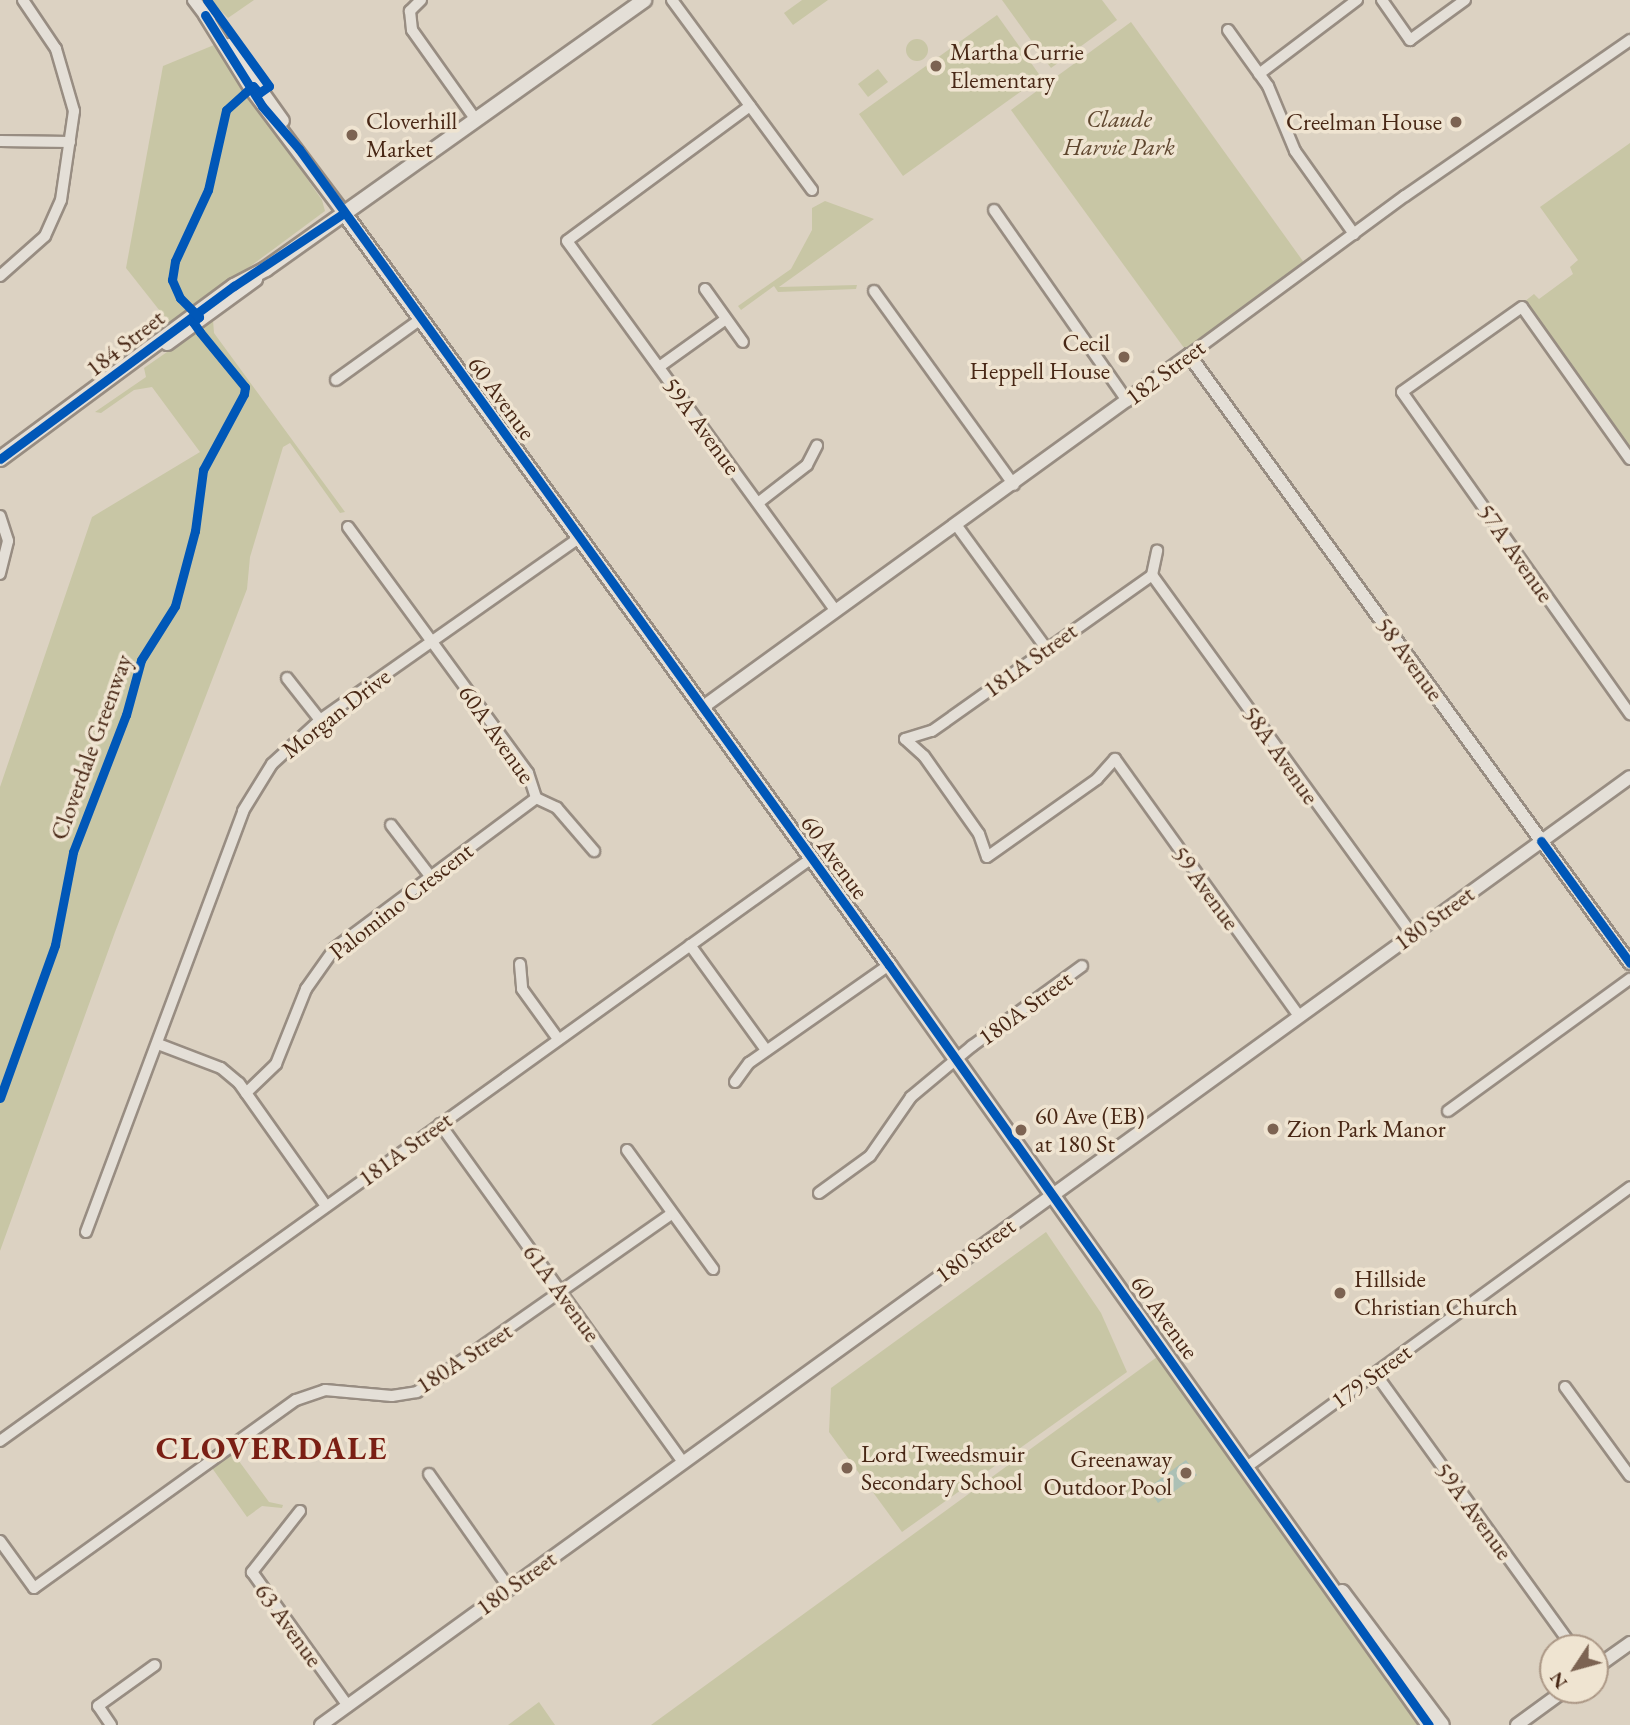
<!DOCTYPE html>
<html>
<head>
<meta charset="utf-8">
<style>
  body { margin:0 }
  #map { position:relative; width:1630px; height:1725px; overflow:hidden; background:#dcd2c2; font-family:"EB Garamond",serif }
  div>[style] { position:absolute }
  .green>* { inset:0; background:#c8c6a5 }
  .round { border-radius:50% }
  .water>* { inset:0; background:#acc0b5 }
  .roads { filter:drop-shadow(2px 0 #988d82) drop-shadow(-2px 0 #988d82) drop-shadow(0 2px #988d82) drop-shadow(0 -2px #988d82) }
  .minor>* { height:10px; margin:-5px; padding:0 5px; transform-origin:5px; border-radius:5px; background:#e4dfd7 }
  .tertiary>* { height:12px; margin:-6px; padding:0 6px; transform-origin:6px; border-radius:6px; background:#e4dfd7 }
  .secondary>* { height:14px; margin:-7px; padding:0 7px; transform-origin:7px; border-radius:7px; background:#e4dfd7 }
  .cycleway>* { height:9px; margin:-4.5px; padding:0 4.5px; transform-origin:4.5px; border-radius:4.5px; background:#0057b8 }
  .dots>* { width:19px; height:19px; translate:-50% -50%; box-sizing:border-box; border:4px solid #efe4d1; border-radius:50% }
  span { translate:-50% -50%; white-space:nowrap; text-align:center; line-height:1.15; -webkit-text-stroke:7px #efe4d1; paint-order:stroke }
  .poi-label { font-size:24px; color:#482715 }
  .left { translate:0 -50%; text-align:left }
  .right { translate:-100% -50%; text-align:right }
  .park-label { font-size:24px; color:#5e452d; font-style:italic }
  .street-label { font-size:24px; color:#482715 }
  .district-label { font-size:32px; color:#7a1f14; font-weight:700; letter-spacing:2px }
  .north { position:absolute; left:1539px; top:1634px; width:70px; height:70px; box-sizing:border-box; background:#efe4d1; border:2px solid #ac9886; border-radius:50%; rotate:234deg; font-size:19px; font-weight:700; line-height:28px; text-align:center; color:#482715 }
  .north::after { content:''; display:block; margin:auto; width:24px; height:32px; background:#7c6352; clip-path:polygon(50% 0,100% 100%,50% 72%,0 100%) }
</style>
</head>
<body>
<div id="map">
  <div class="green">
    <i style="clip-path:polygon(210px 0,254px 0,228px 18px)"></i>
    <i style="clip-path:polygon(802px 0,828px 0,793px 25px,784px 13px)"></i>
    <i style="clip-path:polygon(1002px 0,1102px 0,1117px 20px,1051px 68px)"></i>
    <i style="clip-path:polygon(997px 15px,1041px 77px,903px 176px,859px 114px)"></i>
    <i style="clip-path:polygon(1131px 22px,1305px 264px,1187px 352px,1011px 110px)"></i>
    <i class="round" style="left:906px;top:39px;width:22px;height:22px"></i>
    <i style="clip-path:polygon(214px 45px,322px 200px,325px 211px,171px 325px,126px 268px,163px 66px)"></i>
    <i style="clip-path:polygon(878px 69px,888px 82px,868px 97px,858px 84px)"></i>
    <i style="clip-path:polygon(1630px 143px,1630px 453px,1524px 302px,1534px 294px,1539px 299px,1573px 274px,1570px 267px,1578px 260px,1540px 207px)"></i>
    <i style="clip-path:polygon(825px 201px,874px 219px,779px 287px,857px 285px,856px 289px,778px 292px,774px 286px,741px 310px,738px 306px,791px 269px,812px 230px,812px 208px)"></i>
    <i style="clip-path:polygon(213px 320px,214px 333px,345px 512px,340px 513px,290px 443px,283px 447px,250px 557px,247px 589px,115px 932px,0 1251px,0 787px,92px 517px,200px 452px,152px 387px,134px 390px,101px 413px,95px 412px,146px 377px,144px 368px)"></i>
    <i style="clip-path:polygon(1046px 1232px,1101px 1313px,1127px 1372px,902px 1532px,829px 1432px,831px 1388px)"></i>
    <i style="clip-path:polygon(1157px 1357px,1421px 1725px,651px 1725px)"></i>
    <i style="clip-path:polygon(233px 1453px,269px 1502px,283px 1505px,282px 1508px,262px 1506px,247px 1517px,212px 1468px)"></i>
    <i style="clip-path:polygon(539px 1702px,555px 1725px,508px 1725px)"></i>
  </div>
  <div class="water">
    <i style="clip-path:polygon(1186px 1460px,1197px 1475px,1158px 1503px,1148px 1488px)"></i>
  </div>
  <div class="roads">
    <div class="minor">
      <i style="left:421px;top:0;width:16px;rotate:135deg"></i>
      <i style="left:410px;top:11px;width:19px;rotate:84deg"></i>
      <i style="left:412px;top:30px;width:110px;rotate:54.6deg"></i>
      <i style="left:672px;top:0;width:236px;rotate:53.6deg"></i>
      <i style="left:1382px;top:0;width:49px;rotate:55deg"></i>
      <i style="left:1410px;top:40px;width:68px;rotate:-36deg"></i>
      <i style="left:1228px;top:30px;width:69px;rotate:54.5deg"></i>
      <i style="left:1268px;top:86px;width:70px;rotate:67.4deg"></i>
      <i style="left:1295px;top:151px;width:102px;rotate:54.6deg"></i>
      <i style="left:1259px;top:74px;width:123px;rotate:-37.1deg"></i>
      <i style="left:750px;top:106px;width:227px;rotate:143.6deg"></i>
      <i style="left:567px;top:241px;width:457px;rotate:54deg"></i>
      <i style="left:0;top:141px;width:70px;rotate:0.8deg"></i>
      <i style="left:994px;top:210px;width:233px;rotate:55.1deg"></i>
      <i style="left:0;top:276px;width:60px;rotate:-41.6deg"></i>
      <i style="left:45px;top:236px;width:39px;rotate:-66deg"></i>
      <i style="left:61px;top:200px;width:90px;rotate:-81.7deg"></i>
      <i style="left:74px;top:111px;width:65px;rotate:-106.2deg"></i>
      <i style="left:56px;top:49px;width:59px;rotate:-124deg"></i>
      <i style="left:705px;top:289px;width:65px;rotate:54.4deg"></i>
      <i style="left:874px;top:291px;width:239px;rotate:54.2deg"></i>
      <i style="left:1189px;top:355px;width:268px;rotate:-36.4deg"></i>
      <i style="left:1405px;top:196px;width:274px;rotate:-34.7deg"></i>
      <i style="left:659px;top:367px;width:82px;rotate:-35.6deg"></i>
      <i style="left:336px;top:380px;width:105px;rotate:-35.7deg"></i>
      <i style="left:1630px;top:459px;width:186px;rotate:-125.4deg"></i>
      <i style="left:1522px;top:307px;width:147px;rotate:144.7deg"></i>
      <i style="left:1402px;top:392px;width:395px;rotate:54.7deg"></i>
      <i style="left:758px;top:503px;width:62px;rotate:-37.8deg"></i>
      <i style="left:807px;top:465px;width:22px;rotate:-63deg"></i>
      <i style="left:0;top:516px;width:26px;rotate:72deg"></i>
      <i style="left:8px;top:541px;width:34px;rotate:104deg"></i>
      <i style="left:957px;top:526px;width:151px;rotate:53.9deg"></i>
      <i style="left:348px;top:527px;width:305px;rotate:53.8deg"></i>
      <i style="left:528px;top:773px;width:26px;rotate:72deg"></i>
      <i style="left:1152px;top:575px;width:443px;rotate:54.1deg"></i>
      <i style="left:1152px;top:575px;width:25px;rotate:-78deg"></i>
      <i style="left:287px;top:678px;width:53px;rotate:51.8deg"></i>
      <i style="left:905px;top:739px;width:25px;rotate:42deg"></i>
      <i style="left:924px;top:756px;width:95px;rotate:54.8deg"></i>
      <i style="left:979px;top:834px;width:24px;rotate:71deg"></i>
      <i style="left:987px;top:857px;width:135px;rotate:-35.3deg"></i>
      <i style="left:1097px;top:779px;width:27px;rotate:-48deg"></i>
      <i style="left:1115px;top:759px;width:316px;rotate:54.4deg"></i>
      <i style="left:905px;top:739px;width:28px;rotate:-17deg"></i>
      <i style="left:932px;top:731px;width:270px;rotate:-35.3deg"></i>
      <i style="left:536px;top:798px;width:23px;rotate:25deg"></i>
      <i style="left:557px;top:808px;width:57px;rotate:49.3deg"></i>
      <i style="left:391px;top:825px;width:64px;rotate:52.6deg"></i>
      <i style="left:690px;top:945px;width:130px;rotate:54.1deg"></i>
      <i style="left:520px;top:964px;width:25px;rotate:85deg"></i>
      <i style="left:522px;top:989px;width:62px;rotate:54.2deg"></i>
      <i style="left:158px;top:1044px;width:67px;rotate:20.9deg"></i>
      <i style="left:221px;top:1068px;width:23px;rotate:40deg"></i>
      <i style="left:239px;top:1083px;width:151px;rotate:54.7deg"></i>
      <i style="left:735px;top:1082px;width:24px;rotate:-54deg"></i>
      <i style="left:749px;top:1063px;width:171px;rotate:-35deg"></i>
      <i style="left:246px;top:1093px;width:42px;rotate:-44deg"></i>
      <i style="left:276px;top:1064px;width:81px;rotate:-68.2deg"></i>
      <i style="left:306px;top:989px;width:50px;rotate:-54.7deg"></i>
      <i style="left:335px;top:948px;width:251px;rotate:-36.7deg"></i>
      <i style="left:1448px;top:1111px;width:225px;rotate:-36deg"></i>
      <i style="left:440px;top:1124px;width:416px;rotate:54.3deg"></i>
      <i style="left:627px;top:1150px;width:147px;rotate:54.1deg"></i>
      <i style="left:819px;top:1193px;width:63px;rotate:-36deg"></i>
      <i style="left:870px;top:1156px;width:72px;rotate:-55.2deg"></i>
      <i style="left:911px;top:1097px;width:80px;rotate:-39.9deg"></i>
      <i style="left:972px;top:1046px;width:136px;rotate:-36deg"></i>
      <i style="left:86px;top:1232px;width:449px;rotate:-69.5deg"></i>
      <i style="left:243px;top:811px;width:55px;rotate:-58.3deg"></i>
      <i style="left:272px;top:764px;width:65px;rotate:-42.5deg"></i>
      <i style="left:320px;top:720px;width:318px;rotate:-35.1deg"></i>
      <i style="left:1375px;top:1373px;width:339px;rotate:54.2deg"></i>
      <i style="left:1565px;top:1387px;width:110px;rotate:53.9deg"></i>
      <i style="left:0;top:1441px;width:1000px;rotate:-35.68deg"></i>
      <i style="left:1248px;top:1466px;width:473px;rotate:-36.1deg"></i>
      <i style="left:429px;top:1474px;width:139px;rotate:54.9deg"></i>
      <i style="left:300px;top:1511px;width:78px;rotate:128.2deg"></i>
      <i style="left:252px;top:1572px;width:165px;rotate:54.4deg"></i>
      <i style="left:0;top:1541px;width:58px;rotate:54.1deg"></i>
      <i style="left:34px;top:1588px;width:322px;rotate:-35.7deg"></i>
      <i style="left:296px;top:1400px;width:31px;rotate:-19deg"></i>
      <i style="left:325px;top:1390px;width:67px;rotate:5.1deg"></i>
      <i style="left:392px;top:1396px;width:25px;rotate:-9deg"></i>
      <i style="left:417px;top:1392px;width:310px;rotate:-35deg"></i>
      <i style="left:111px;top:1725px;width:23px;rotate:-124deg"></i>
      <i style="left:98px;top:1706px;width:70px;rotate:-35.7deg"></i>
    </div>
    <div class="tertiary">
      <i style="left:194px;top:0;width:25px;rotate:53deg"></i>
      <i style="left:205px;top:15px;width:86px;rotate:58.3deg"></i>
      <i style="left:250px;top:88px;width:156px;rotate:53.1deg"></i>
      <i style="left:229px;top:45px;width:93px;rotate:54.6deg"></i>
      <i style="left:703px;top:707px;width:600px;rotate:-35.92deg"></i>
      <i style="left:1189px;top:355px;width:751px;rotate:54.05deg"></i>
      <i style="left:1595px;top:1668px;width:43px;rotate:-35.5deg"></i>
      <i style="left:321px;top:1725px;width:1616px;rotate:-35.91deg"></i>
      <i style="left:1517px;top:1725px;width:59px;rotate:-36.1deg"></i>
    </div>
    <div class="secondary">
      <i style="left:344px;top:213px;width:929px;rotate:54.07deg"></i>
      <i style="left:889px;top:965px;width:932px;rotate:54.61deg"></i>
      <i style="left:167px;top:343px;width:109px;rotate:-36deg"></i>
      <i style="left:0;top:459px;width:291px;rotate:-36.5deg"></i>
      <i style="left:234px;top:286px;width:36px;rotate:-28deg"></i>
      <i style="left:266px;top:269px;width:464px;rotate:-35.4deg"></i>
      <i style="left:1342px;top:1592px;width:166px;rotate:53.1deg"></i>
    </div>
  </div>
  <div class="cycleway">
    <i style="left:205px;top:15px;width:107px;rotate:57.9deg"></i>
    <i style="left:262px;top:106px;width:57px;rotate:49.3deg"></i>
    <i style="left:299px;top:149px;width:1007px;rotate:54.13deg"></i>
    <i style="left:889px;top:965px;width:932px;rotate:54.61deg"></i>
    <i style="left:0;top:459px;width:291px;rotate:-36.5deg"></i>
    <i style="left:234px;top:286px;width:132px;rotate:-33.6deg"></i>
    <i style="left:1541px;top:841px;width:151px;rotate:53.9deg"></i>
    <i style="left:0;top:1098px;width:163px;rotate:-70.2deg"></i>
    <i style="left:55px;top:945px;width:95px;rotate:-79deg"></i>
    <i style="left:73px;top:852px;width:147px;rotate:-68.9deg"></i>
    <i style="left:126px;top:715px;width:57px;rotate:-74.7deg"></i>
    <i style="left:141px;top:660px;width:64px;rotate:-57.8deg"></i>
    <i style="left:175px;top:606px;width:78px;rotate:-75.1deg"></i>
    <i style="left:195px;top:531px;width:62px;rotate:-82.5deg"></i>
    <i style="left:203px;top:470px;width:86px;rotate:-61.7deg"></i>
    <i style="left:244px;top:394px;width:7px;rotate:-82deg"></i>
    <i style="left:245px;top:387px;width:71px;rotate:-129.3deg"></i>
    <i style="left:200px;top:332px;width:12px;rotate:-125deg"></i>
    <i style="left:193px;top:322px;width:8px;rotate:-40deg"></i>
    <i style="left:199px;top:317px;width:27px;rotate:-135deg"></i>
    <i style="left:180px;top:298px;width:20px;rotate:-114deg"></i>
    <i style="left:172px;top:280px;width:19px;rotate:-81deg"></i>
    <i style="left:175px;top:261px;width:78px;rotate:-65.1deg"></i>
    <i style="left:208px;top:190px;width:82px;rotate:-77.3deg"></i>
    <i style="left:226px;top:110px;width:36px;rotate:-42deg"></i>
    <i style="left:253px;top:86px;width:9px;rotate:49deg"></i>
    <i style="left:259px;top:93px;width:12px;rotate:-35deg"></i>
    <i style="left:269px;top:86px;width:106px;rotate:-125.8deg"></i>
  </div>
  <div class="dots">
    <i style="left:936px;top:66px;background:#7c6352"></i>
    <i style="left:1456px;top:122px;background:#7c6352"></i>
    <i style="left:352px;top:135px;background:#7c6352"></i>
    <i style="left:1124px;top:357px;background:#7c6352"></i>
    <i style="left:1273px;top:1129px;background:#7c6352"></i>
    <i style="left:1021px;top:1130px;background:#7c6352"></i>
    <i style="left:1340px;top:1293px;background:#7c6352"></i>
    <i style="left:847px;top:1468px;background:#7c6352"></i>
    <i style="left:1186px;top:1473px;background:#7c6352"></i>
  </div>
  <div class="poi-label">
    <span class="left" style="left:950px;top:66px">Martha Currie<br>Elementary</span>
    <span class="left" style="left:366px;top:135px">Cloverhill<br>Market</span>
    <span class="right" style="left:1442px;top:122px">Creelman House</span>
    <span class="right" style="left:1110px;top:357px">Cecil<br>Heppell House</span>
    <span class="left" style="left:1035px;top:1130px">60 Ave (EB)<br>at 180 St</span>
    <span class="left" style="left:1287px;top:1129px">Zion Park Manor</span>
    <span class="left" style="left:1354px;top:1293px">Hillside<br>Christian Church</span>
    <span class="left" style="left:861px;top:1468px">Lord Tweedsmuir<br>Secondary School</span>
    <span class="right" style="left:1172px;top:1473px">Greenaway<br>Outdoor Pool</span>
  </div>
  <div class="park-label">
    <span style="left:1119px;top:133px">Claude<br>Harvie Park</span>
  </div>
  <div class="street-label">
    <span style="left:125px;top:343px;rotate:-38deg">184 Street</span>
    <span style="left:1165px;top:372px;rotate:-37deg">182 Street</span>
    <span style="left:502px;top:398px;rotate:54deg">60 Avenue</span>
    <span style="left:702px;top:426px;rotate:54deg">59A Avenue</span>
    <span style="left:1516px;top:553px;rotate:55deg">57A Avenue</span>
    <span style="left:1410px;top:659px;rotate:54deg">58 Avenue</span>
    <span style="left:1030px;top:660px;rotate:-36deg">181A Street</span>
    <span style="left:336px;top:713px;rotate:-38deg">Morgan Drive</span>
    <span style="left:497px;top:734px;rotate:55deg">60A Avenue</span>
    <span style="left:91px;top:747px;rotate:-70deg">Cloverdale Greenway</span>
    <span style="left:1281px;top:755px;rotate:55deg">58A Avenue</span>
    <span style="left:835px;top:857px;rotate:54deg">60 Avenue</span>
    <span style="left:1206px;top:888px;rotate:54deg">59 Avenue</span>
    <span style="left:401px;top:901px;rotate:-38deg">Palomino Crescent</span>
    <span style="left:1434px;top:918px;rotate:-36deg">180 Street</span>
    <span style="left:1025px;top:1008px;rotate:-36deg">180A Street</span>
    <span style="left:405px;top:1149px;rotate:-36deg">181A Street</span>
    <span style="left:975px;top:1250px;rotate:-36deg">180 Street</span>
    <span style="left:562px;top:1293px;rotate:54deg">61A Avenue</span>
    <span style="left:1165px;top:1317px;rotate:54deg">60 Avenue</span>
    <span style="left:464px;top:1358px;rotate:-33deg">180A Street</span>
    <span style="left:1371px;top:1376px;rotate:-36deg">179 Street</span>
    <span style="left:1474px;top:1511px;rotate:54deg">59A Avenue</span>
    <span style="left:516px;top:1583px;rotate:-36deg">180 Street</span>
    <span style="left:289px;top:1625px;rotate:54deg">63 Avenue</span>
  </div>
  <div class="district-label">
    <span style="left:272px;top:1448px">CLOVERDALE</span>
  </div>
  <div class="north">N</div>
</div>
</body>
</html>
